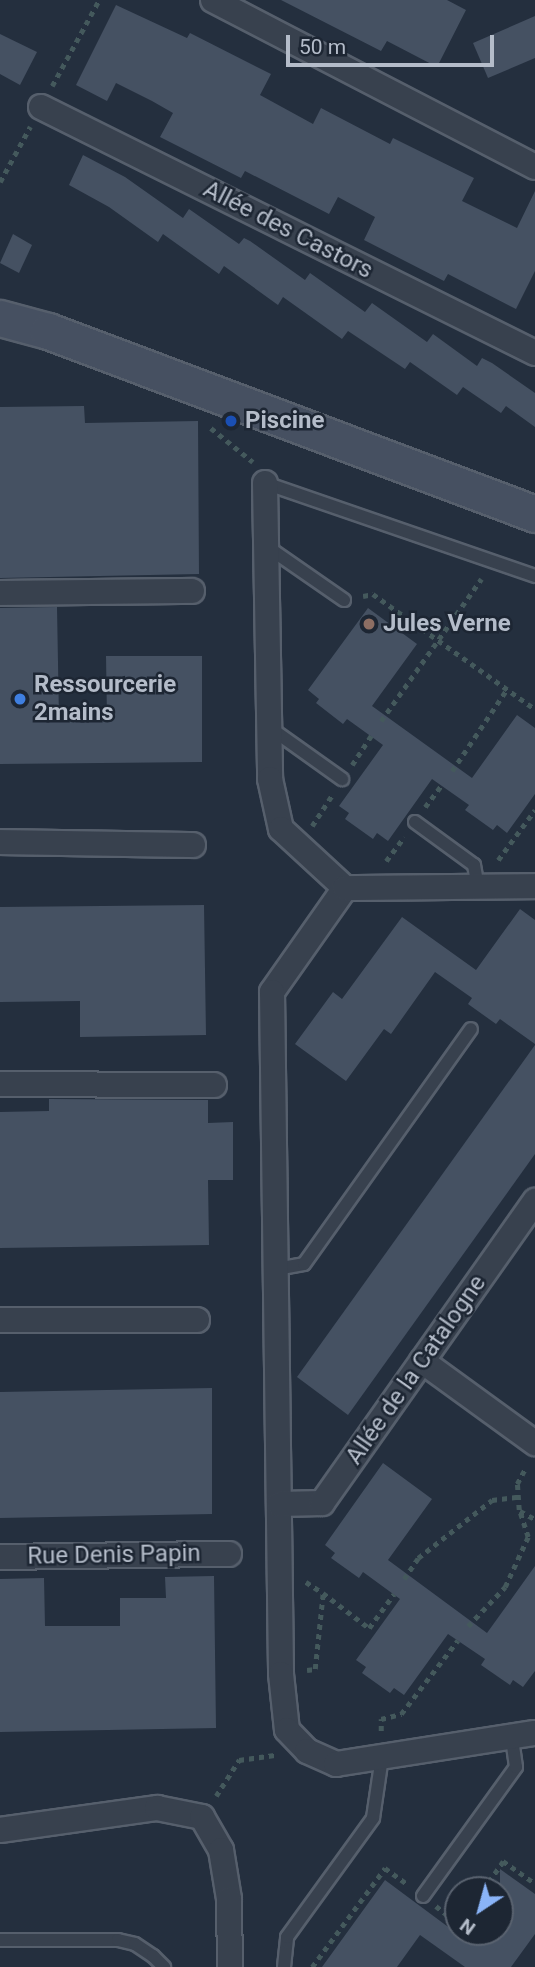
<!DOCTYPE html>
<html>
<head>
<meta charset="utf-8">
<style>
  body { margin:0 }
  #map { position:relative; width:535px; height:1967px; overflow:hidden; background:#242f3e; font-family:Roboto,sans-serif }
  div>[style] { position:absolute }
  .building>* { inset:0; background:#455162 }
  .path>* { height:4.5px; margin-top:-2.25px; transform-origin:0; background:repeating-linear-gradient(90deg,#44595c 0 5px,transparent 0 10px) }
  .roads { filter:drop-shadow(2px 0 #565f6c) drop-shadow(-2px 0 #565f6c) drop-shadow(0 2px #565f6c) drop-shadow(0 -2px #565f6c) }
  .lane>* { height:12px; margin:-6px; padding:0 6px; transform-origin:6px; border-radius:6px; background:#38414e }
  .street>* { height:24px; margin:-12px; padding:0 12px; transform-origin:12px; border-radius:12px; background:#38414e }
  .secondary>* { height:35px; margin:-17.5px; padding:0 17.5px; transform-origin:17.5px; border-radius:17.5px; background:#465061 }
  .dots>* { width:19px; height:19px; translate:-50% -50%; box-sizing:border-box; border:4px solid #1d2633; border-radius:50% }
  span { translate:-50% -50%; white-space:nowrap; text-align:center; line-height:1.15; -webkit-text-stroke:5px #1d2633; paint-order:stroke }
  .street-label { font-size:24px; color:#b4bcc9 }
  .poi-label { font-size:24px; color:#b4bcc9; font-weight:700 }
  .left { translate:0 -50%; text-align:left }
  .north { position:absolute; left:444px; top:1876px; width:70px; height:70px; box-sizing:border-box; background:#1d2633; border:2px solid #59626f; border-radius:50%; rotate:216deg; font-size:19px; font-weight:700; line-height:28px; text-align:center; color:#b4bcc9 }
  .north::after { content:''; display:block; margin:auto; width:24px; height:32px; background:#8ab4f8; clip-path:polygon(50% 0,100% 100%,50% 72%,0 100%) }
  .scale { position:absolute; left:286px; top:35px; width:208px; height:32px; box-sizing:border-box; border:4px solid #b4bcc9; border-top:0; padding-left:9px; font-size:21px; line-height:24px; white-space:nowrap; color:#b4bcc9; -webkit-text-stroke:5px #1d2633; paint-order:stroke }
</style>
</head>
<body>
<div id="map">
  <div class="building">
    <i style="clip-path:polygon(281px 0,447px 0,466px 10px,437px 67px,387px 41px,381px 51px)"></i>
    <i style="clip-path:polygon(116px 5px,187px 38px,190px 33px,271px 74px,260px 95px,313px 124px,321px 108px,390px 144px,393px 138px,474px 178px,462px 201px,517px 228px,535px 191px,535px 271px,516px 309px,448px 274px,444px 281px,364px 240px,375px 217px,338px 197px,329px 214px,245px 171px,241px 178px,160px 137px,173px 113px,152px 101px,116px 83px,107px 101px,76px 85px)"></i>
    <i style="clip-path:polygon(535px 16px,535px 58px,488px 78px,473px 43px)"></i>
    <i style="clip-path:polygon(0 34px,37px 52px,20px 85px,0 74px)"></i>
    <i style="clip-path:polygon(83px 155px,125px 177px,183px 218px,189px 209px,239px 244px,244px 238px,250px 241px,305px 280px,310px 273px,365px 312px,372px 303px,427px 342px,433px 334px,477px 366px,482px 358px,492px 363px,535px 393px,535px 427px,506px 406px,501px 413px,463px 387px,457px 395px,410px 362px,405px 369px,348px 331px,342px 339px,283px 297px,278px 305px,224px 266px,219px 274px,163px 234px,158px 242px,109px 207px,69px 185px)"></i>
    <i style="clip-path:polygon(13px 234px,32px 245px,19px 273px,0 263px)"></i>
    <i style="clip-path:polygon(84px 406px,85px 423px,198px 421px,199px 574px,0 578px,0 407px)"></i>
    <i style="clip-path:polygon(57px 607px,59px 719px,107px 719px,106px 656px,202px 656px,202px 762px,0 764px,0 608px)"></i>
    <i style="clip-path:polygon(368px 608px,417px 644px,372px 706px,472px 778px,517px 715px,535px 728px,535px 794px,507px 833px,497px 825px,493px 830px,465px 810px,469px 805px,432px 779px,388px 841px,377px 833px,373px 839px,345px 819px,349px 813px,339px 806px,383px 745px,347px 719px,343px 724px,316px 703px,319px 699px,308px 690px)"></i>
    <i style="clip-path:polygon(204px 905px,206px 1035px,80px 1037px,80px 1001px,0 1002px,0 907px)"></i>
    <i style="clip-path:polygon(520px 909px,535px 920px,535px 1044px,500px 1019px,496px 1024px,468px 1004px,472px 998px,435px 972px,391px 1034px,384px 1029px,346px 1081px,295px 1044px,333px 992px,342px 999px,402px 917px,476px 970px)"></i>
    <i style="clip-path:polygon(535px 1045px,535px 1154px,348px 1415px,297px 1377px)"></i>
    <i style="clip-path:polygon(49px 1099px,208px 1100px,208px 1123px,233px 1122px,233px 1180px,208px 1180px,209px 1245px,0 1248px,0 1112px,49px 1111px)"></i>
    <i style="clip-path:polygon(212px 1388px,212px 1514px,0 1518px,0 1392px)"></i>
    <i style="clip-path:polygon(383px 1463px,432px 1499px,388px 1560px,487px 1633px,535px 1566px,535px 1671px,523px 1687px,513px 1680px,510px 1685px,481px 1665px,485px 1659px,448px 1634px,404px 1695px,394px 1688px,390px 1693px,362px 1673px,366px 1667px,356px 1660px,400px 1599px,363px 1572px,359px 1578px,331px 1558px,335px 1553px,325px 1545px)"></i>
    <i style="clip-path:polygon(214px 1576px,216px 1728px,0 1732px,0 1579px,44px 1578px,45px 1626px,120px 1626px,120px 1598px,166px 1598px,165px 1577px)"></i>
    <i style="clip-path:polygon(500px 1869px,535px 1894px,535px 1934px,511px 1967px,465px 1967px,420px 1935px,397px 1967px,322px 1967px,385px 1880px,459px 1935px,461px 1932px,500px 1932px)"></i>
  </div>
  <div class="path">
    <i style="left:52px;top:86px;width:98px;rotate:-61.3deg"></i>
    <i style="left:0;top:182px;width:63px;rotate:-61.4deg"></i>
    <i style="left:211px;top:428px;width:54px;rotate:39deg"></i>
    <i style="left:363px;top:596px;width:10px;rotate:-11deg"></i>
    <i style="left:373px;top:594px;width:199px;rotate:35.4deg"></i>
    <i style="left:381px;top:721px;width:174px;rotate:-54.8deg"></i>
    <i style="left:352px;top:765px;width:35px;rotate:-57deg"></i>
    <i style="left:452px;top:771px;width:99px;rotate:-56.1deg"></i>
    <i style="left:425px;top:807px;width:26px;rotate:-53deg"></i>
    <i style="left:312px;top:826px;width:37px;rotate:-57deg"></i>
    <i style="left:498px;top:860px;width:62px;rotate:-53.5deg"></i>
    <i style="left:386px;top:861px;width:30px;rotate:-53deg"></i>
    <i style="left:520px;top:1511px;width:17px;rotate:28deg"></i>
    <i style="left:404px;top:1579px;width:25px;rotate:-56deg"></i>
    <i style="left:418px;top:1558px;width:94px;rotate:-38.1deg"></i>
    <i style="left:492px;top:1500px;width:26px;rotate:-7deg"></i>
    <i style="left:306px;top:1582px;width:20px;rotate:33deg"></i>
    <i style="left:468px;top:1626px;width:54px;rotate:-46.5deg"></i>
    <i style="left:505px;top:1587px;width:55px;rotate:-65.3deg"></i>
    <i style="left:528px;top:1537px;width:28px;rotate:-108deg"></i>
    <i style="left:519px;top:1510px;width:26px;rotate:-94deg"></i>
    <i style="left:517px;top:1484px;width:19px;rotate:-62deg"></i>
    <i style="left:307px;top:1670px;width:8px;rotate:-7deg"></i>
    <i style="left:315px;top:1669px;width:76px;rotate:-84deg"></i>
    <i style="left:323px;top:1593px;width:58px;rotate:37.3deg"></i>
    <i style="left:369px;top:1628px;width:42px;rotate:-53.7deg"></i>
    <i style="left:381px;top:1731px;width:12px;rotate:-90deg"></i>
    <i style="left:381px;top:1719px;width:21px;rotate:-14deg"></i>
    <i style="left:401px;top:1714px;width:93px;rotate:-52.4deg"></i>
    <i style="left:216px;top:1796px;width:43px;rotate:-57.4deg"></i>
    <i style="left:239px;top:1760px;width:36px;rotate:-8deg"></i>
    <i style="left:483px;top:1890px;width:35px;rotate:-55deg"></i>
    <i style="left:503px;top:1861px;width:39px;rotate:35deg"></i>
    <i style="left:436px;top:1906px;width:28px;rotate:38deg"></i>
    <i style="left:312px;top:1967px;width:123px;rotate:-53.6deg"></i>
    <i style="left:385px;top:1868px;width:27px;rotate:36deg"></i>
  </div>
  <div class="roads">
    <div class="lane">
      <i style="left:265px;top:483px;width:286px;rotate:19deg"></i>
      <i style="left:266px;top:546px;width:95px;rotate:34.7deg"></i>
      <i style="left:269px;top:727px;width:90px;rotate:35.5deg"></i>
      <i style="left:415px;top:822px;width:73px;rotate:36.1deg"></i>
      <i style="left:474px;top:865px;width:22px;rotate:80deg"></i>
      <i style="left:276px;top:1269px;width:28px;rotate:-10deg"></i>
      <i style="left:304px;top:1264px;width:288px;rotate:-54.6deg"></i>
      <i style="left:423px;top:1896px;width:159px;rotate:-54.2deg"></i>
      <i style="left:516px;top:1767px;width:30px;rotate:-98deg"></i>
      <i style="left:0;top:1940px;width:118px"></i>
      <i style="left:118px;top:1940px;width:17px;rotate:13deg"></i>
      <i style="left:135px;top:1944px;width:22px;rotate:34deg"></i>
      <i style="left:153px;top:1956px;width:16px;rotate:45deg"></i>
      <i style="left:284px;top:1967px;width:30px;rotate:-84deg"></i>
      <i style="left:287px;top:1937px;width:147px;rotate:-54.1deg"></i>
      <i style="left:373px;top:1818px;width:62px;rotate:-81.6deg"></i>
    </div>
    <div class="street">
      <i style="left:213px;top:0;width:363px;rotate:27.4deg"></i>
      <i style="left:41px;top:107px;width:552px;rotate:26.47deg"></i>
      <i style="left:265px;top:483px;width:296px;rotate:89deg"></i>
      <i style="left:270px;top:779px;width:51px;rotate:77.6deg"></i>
      <i style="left:281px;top:829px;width:87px;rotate:42.7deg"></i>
      <i style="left:0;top:593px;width:192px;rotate:-0.6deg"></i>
      <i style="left:0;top:842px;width:193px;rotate:0.9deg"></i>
      <i style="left:345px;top:888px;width:127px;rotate:125.1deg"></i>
      <i style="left:272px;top:992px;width:682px;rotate:89.24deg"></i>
      <i style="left:281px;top:1674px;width:56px;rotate:83.9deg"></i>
      <i style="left:287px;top:1730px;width:29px;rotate:46deg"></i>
      <i style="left:307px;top:1751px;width:32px;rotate:24deg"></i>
      <i style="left:336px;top:1764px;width:201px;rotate:-8.9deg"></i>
      <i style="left:345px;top:888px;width:190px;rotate:-0.6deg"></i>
      <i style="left:0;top:1084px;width:214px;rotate:0.3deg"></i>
      <i style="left:0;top:1320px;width:197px"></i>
      <i style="left:422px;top:1361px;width:140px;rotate:36deg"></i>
      <i style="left:279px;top:1504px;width:43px;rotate:-1.3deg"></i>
      <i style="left:322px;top:1503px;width:370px;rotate:-54.8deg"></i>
      <i style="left:0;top:1557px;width:229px;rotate:-0.8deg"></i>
      <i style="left:0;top:1830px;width:159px;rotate:-8deg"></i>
      <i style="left:157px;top:1808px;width:46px;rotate:11.3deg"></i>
      <i style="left:202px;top:1817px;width:38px;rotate:60deg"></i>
      <i style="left:221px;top:1850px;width:50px;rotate:80.7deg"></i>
      <i style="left:229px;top:1899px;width:68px;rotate:89.2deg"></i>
    </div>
    <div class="secondary">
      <i style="left:0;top:318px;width:50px;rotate:15.2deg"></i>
      <i style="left:48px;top:331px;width:520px;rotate:20.59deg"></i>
    </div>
  </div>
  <div class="dots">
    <i style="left:231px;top:421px;background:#1a4fb4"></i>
    <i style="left:369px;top:624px;background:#8d6e63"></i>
    <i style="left:20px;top:699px;background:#3f7fe0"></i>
  </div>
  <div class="street-label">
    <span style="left:288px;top:230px;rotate:27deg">Allée des Castors</span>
    <span style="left:416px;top:1370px;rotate:-55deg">Allée de la Catalogne</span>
    <span style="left:114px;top:1555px;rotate:-1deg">Rue Denis Papin</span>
  </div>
  <div class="poi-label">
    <span class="left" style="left:245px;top:421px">Piscine</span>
    <span class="left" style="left:383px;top:624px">Jules Verne</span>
    <span class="left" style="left:34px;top:699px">Ressourcerie<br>2mains</span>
  </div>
  <div class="north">N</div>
  <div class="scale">50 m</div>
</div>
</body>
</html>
